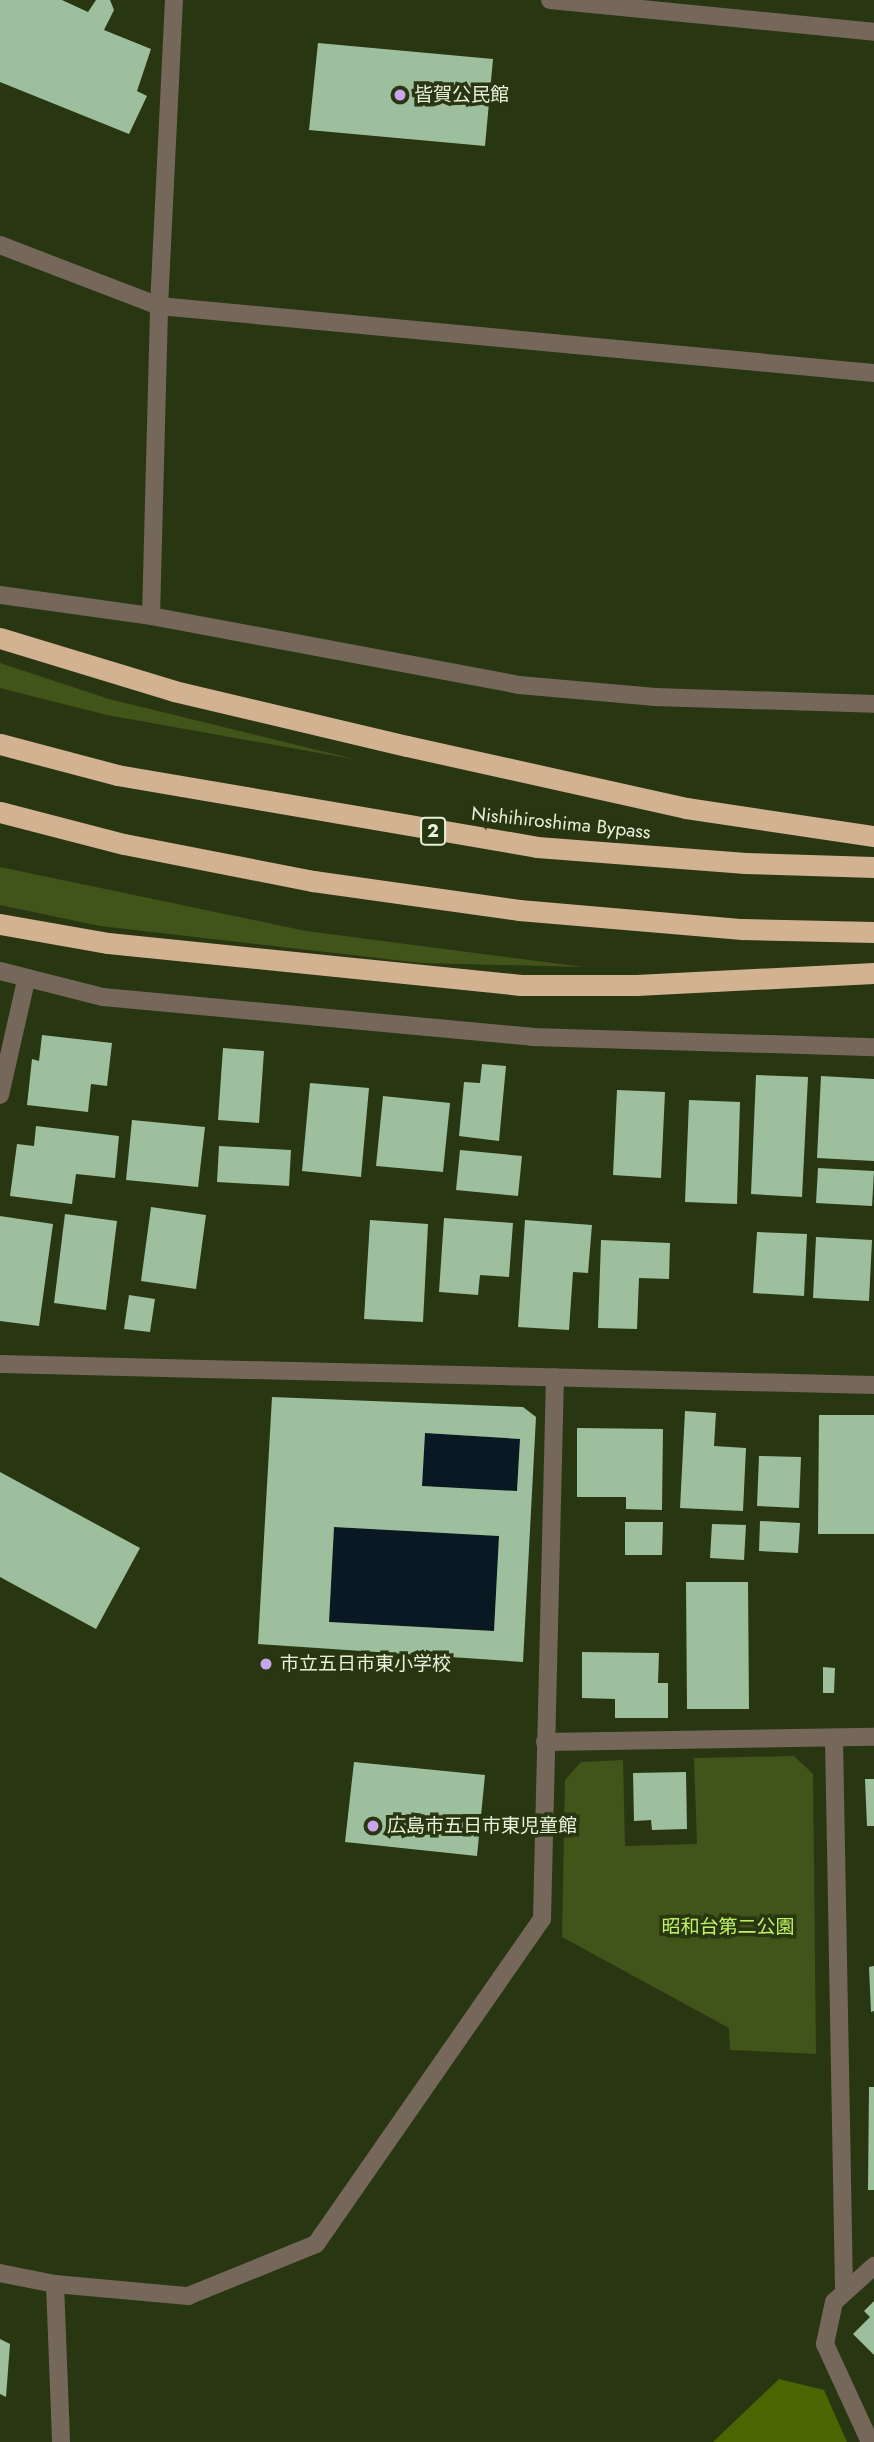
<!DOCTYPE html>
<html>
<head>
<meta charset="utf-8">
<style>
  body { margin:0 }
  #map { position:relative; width:874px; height:2442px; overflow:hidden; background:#293612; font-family:Jost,"Noto Sans JP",sans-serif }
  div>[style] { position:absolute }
  .green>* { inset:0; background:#41551a }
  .forest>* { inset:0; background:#496600 }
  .water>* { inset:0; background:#0a1823 }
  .building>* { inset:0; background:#9dbf9e }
  .minor>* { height:18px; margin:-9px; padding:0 9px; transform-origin:9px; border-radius:9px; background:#75675a }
  .tertiary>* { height:18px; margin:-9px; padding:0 9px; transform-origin:9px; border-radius:9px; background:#75675a }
  .motorway>* { height:21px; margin:-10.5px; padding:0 10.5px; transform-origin:10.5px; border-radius:10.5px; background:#d3b292 }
  .dots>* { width:19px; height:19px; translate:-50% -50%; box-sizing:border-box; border:4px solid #293612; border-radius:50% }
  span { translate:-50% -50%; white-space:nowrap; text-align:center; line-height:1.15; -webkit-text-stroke:7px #293612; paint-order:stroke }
  .shield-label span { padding:2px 5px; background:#293612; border:2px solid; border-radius:5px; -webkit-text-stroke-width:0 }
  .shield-label { font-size:18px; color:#e8f1dc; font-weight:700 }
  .poi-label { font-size:19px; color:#e8f1dc }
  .left { translate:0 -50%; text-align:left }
  .street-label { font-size:19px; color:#e8f1dc }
  .park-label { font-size:19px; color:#c0f362 }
</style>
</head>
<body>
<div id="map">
  <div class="green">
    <i style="clip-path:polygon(0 663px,109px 699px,358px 760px,107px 715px,0 688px)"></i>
    <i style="clip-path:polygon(0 867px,306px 931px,584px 967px,422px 963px,100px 926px,0 905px)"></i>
    <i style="clip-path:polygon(794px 1756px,813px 1774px,816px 2054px,730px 2050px,729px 2028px,562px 1937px,565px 1780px,581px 1762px,623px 1760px,625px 1846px,697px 1844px,694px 1758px)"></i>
  </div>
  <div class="forest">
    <i style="clip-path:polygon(779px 2379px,824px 2390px,847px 2442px,713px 2442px)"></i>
  </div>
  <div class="water">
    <i style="clip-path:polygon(425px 1433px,520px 1439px,517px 1491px,422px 1486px)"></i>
    <i style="clip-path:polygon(334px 1527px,499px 1536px,494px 1631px,329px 1622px)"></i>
  </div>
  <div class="building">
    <i style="clip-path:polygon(0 0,62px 0,88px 12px,96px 0,110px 0,114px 10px,104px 30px,151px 49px,137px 91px,147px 96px,129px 134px,0 82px)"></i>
    <i style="clip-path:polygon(318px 43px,493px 59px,485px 146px,309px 130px)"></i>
    <i style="clip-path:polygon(42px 1035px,112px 1043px,107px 1086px,91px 1084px,88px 1112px,27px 1105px,32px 1059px,39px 1061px)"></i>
    <i style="clip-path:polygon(223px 1048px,264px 1051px,259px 1123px,218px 1120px)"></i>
    <i style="clip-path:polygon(482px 1064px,506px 1066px,499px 1141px,459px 1136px,464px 1082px,480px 1083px)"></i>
    <i style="clip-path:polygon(756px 1075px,808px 1077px,802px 1197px,751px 1194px)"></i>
    <i style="clip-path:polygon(821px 1076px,874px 1079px,874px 1161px,817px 1158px)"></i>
    <i style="clip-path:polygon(310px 1083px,369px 1088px,361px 1177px,302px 1171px)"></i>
    <i style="clip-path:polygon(617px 1090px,665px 1092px,661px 1178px,613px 1175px)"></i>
    <i style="clip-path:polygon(383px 1096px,450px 1103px,443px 1172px,376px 1166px)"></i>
    <i style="clip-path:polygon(689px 1100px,740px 1102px,737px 1204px,685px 1202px)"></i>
    <i style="clip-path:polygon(132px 1120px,205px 1127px,198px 1187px,126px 1180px)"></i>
    <i style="clip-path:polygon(36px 1126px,119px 1136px,115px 1178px,76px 1174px,72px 1204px,10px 1196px,17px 1144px,34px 1146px)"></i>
    <i style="clip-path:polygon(219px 1146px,291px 1150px,289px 1186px,217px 1182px)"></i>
    <i style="clip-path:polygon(460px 1150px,522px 1156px,518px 1196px,456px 1190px)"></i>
    <i style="clip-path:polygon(818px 1168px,874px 1171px,872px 1206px,816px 1203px)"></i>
    <i style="clip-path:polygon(151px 1207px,206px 1215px,196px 1289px,141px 1281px)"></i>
    <i style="clip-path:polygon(65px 1214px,117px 1221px,106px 1310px,54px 1303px)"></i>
    <i style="clip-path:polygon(0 1216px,53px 1224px,39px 1326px,0 1321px)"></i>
    <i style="clip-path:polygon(444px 1218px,513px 1223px,509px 1277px,480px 1275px,478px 1295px,439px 1292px)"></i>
    <i style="clip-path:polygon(370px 1220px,428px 1224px,423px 1322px,364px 1319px)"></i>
    <i style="clip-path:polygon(525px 1220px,592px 1225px,588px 1273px,573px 1272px,569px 1330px,518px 1327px)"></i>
    <i style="clip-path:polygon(757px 1232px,807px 1234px,804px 1296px,753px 1293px)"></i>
    <i style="clip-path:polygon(816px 1237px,872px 1240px,869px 1301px,813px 1298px)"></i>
    <i style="clip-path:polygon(601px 1240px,670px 1243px,669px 1279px,639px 1278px,637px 1329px,598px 1328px)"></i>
    <i style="clip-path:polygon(129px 1295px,155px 1299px,150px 1332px,124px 1329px)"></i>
    <i style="clip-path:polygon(evenodd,272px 1397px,523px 1407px,536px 1417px,523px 1662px,258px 1644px,272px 1397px,425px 1433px,520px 1439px,517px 1491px,422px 1486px,425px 1433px,272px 1397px,334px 1527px,499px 1536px,494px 1631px,329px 1622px,334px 1527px)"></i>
    <i style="clip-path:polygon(685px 1411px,716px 1413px,714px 1446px,746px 1448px,743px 1511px,680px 1508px)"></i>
    <i style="clip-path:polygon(819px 1415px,874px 1415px,874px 1534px,818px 1534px)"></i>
    <i style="clip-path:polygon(577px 1428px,663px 1429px,662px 1510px,626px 1509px,626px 1497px,577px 1497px)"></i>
    <i style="clip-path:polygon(759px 1456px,801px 1457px,799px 1508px,757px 1506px)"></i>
    <i style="clip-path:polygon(0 1472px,140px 1548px,96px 1629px,0 1577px)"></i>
    <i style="clip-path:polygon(760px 1521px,800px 1523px,798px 1553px,759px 1551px)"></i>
    <i style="clip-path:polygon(625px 1522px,663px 1522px,662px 1555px,625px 1555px)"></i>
    <i style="clip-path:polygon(712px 1524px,746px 1525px,744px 1560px,710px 1558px)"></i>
    <i style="clip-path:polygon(686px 1582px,748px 1582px,749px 1709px,687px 1709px)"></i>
    <i style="clip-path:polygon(582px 1652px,659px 1653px,658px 1683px,668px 1683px,668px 1718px,615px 1718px,615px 1699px,582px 1698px)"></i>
    <i style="clip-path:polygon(823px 1667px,835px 1668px,834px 1693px,823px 1693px)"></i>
    <i style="clip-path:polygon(354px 1762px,485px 1775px,477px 1856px,345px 1842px)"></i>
    <i style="clip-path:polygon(686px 1772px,687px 1829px,652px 1830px,651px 1820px,634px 1821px,633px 1773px)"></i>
    <i style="clip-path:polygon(865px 1779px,874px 1779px,874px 1826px,867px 1826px)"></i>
    <i style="clip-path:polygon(874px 1966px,874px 2011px,871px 2012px,869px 1967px)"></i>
    <i style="clip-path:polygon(869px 2087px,874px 2087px,874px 2190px,868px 2190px)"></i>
    <i style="clip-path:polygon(874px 2301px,874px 2355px,853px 2334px,870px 2317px,864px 2311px)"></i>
    <i style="clip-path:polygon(0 2339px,10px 2344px,6px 2397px,0 2394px)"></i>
  </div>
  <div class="minor">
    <i style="left:0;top:245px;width:170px;rotate:21deg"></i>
    <i style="left:159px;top:306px;width:718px;rotate:5.35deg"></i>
    <i style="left:0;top:595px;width:152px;rotate:7.9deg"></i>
    <i style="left:151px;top:616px;width:374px;rotate:10.6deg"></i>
    <i style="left:519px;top:685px;width:137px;rotate:5deg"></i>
    <i style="left:655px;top:697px;width:219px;rotate:1.8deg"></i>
    <i style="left:151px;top:616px;width:310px;rotate:-88.5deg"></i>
    <i style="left:159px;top:306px;width:306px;rotate:-87.2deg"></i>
    <i style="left:0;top:971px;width:106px;rotate:14.2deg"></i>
    <i style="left:103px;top:997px;width:431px;rotate:5.3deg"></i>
    <i style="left:532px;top:1037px;width:342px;rotate:1.7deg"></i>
    <i style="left:0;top:1095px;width:117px;rotate:-77.2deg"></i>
    <i style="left:0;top:1364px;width:874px;rotate:1.38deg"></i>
    <i style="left:834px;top:1738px;width:552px;rotate:88.96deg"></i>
    <i style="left:545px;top:1742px;width:329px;rotate:-0.9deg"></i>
    <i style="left:0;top:2273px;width:56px;rotate:11.3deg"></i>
    <i style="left:55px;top:2284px;width:134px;rotate:5.2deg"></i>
    <i style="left:188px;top:2296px;width:138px;rotate:-22.1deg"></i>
    <i style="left:316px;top:2244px;width:396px;rotate:-55.2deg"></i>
    <i style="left:542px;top:1919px;width:542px;rotate:-88.63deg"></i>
    <i style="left:55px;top:2284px;width:158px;rotate:87.8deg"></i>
    <i style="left:870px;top:2442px;width:108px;rotate:-114.7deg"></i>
    <i style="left:825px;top:2344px;width:43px;rotate:-77.9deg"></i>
    <i style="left:834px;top:2302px;width:54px;rotate:-42deg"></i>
  </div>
  <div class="tertiary">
    <i style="left:550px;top:0;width:326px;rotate:5.6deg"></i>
  </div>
  <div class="motorway">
    <i style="left:0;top:638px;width:182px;rotate:16.9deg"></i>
    <i style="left:174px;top:691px;width:239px;rotate:13.3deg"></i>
    <i style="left:407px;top:746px;width:286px;rotate:12.5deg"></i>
    <i style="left:686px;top:808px;width:190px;rotate:8.5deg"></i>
    <i style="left:0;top:744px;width:121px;rotate:14.8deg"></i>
    <i style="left:117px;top:775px;width:426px;rotate:9.7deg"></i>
    <i style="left:537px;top:847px;width:209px;rotate:4.4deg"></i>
    <i style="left:745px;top:863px;width:129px;rotate:1.8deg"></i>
    <i style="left:0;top:812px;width:128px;rotate:14.5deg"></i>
    <i style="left:124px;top:844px;width:193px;rotate:11.1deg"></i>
    <i style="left:313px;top:881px;width:208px;rotate:8deg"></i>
    <i style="left:519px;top:910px;width:224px;rotate:4.9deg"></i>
    <i style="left:742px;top:929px;width:132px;rotate:1.3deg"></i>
    <i style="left:0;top:924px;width:110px;rotate:10deg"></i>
    <i style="left:108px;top:943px;width:415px;rotate:5.8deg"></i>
    <i style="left:521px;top:985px;width:115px"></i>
    <i style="left:636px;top:985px;width:238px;rotate:-2.9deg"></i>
  </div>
  <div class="dots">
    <i style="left:400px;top:95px;background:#c9a5ee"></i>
    <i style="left:266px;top:1664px;background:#c9a5ee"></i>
    <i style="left:373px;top:1826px;background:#c9a5ee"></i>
  </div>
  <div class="shield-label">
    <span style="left:433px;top:831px">2</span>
  </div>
  <div class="poi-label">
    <span class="left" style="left:414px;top:95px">皆賀公民館</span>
    <span class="left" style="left:280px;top:1664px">市立五日市東小学校</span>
    <span class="left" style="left:387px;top:1826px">広島市五日市東児童館</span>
  </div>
  <div class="street-label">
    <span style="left:561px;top:823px;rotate:6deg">Nishihiroshima Bypass</span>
  </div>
  <div class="park-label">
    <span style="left:728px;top:1927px">昭和台第二公園</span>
  </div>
</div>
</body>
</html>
